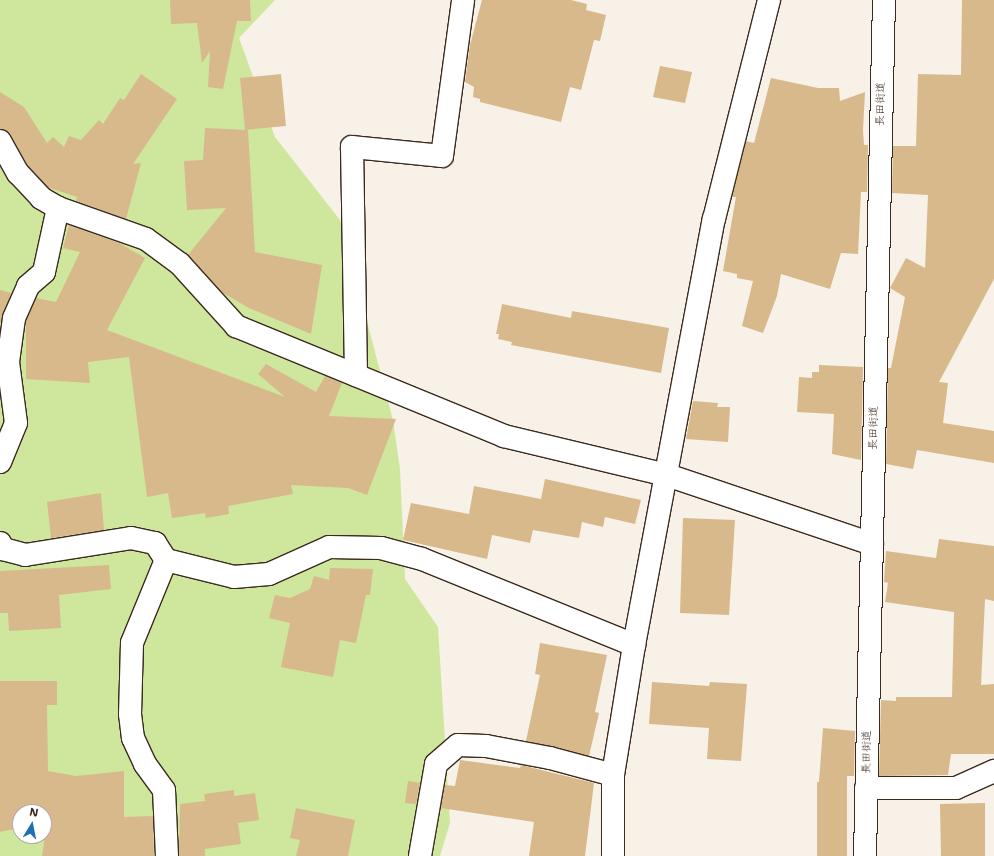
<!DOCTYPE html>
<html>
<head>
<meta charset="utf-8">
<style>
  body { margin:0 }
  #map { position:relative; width:994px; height:856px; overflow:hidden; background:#f7f1e8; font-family:"Shantell Sans","Klee One",sans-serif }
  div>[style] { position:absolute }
  .green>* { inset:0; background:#cee79d }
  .building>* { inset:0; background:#d8b98b }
  .roads { filter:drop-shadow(1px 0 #3b2a1e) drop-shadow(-1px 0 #3b2a1e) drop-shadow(0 1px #3b2a1e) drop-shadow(0 -1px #3b2a1e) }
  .street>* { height:22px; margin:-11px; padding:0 11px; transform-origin:11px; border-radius:11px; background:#fff }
  .secondary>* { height:22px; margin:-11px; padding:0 11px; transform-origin:11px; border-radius:11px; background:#fff }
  span { translate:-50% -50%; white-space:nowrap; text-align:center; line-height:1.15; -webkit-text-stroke:3.5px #fff; paint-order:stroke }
  .street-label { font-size:11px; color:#3b2a1e }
  .north { position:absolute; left:12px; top:804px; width:40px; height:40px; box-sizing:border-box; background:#fff; border:1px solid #b1aaa5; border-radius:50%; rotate:10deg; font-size:11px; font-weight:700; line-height:16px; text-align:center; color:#3b2a1e }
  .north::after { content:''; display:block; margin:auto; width:14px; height:18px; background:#1f6fb2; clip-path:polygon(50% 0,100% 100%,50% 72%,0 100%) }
</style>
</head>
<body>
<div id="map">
  <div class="green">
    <i style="clip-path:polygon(evenodd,0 0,275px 0,239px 38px,275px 137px,340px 220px,393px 420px,400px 469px,405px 579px,438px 627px,450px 823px,440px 856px,0 856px,0 0,20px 812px,44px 812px,44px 836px,20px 836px,20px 812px)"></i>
  </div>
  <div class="building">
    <i style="clip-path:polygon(170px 0,250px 0,251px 21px,237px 21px,223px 89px,208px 87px,210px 51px,202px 63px,197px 23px,171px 24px)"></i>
    <i style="clip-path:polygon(482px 0,571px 0,587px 4px,586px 10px,606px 15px,600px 41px,594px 40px,581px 90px,570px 87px,561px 122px,480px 102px,480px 99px,473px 97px,474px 87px,465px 82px,470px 45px)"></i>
    <i style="clip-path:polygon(962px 0,994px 0,994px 279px,939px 382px,948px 383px,943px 423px,994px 431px,994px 463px,917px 450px,913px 469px,886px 464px,888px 368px,891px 368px,905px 297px,890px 288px,906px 258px,925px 268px,928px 195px,892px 193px,893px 146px,916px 146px,918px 74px,961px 75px)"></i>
    <i style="clip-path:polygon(660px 66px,692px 72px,685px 103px,653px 97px)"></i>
    <i style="clip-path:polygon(141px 74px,177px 99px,133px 164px,141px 163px,126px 219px,76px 201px,77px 197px,47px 187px,28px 166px,11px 135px,0 129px,0 92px,24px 107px,47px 143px,53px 137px,64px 147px,69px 136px,81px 140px,99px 120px,103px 124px,120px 98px,124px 100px)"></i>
    <i style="clip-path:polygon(281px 74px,286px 126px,245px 130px,240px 78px)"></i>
    <i style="clip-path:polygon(771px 78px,818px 88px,839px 88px,840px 101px,865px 92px,863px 130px,864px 145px,868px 145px,867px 192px,861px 192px,858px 254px,841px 253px,830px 289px,781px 274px,777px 296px,763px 333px,742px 326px,753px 281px,737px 278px,737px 274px,723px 271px,736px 197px,732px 197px,746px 141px,754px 143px)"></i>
    <i style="clip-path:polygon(205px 128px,248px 130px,255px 252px,322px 265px,311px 334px,249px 308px,223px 293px,188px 255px,226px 208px,187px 210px,184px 161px,203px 160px)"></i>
    <i style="clip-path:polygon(69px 225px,119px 243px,145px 258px,107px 330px,285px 397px,258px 374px,266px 364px,316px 392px,325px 376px,342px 383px,329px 416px,396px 419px,367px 495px,348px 488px,291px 485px,293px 494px,228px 506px,229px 514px,206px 518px,205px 513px,172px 518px,168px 493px,147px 497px,129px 357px,88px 362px,90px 383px,26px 379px,26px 321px,36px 298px,56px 302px,80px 252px,63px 248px)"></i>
    <i style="clip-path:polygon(0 290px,11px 293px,1px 323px,0 323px)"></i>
    <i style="clip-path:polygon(502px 304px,571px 318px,572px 311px,669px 328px,661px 373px,511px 345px,512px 342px,498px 339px,499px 334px,496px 334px)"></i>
    <i style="clip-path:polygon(819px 365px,863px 367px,861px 460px,832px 454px,834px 414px,797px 412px,799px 377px,812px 378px,812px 372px,819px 372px)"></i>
    <i style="clip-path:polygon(693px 401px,718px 403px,717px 407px,730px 407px,728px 442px,686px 439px)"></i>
    <i style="clip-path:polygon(545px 479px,641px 500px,635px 524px,605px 517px,603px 527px,582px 522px,579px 538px,533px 530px,530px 543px,492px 535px,487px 559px,403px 540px,411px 503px,469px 514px,474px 486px,541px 499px)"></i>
    <i style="clip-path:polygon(101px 493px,104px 530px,51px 538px,47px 502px)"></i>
    <i style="clip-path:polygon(683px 518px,735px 520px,729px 615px,680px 613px)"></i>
    <i style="clip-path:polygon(939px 539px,994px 546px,994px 601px,985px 599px,981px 685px,994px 684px,994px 754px,951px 754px,948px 775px,879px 776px,881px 700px,896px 701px,896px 697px,952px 697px,954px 612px,885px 602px,888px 583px,884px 582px,886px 551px,936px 558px)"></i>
    <i style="clip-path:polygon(109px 565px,111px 589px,59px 595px,61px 628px,9px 631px,8px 613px,0 613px,0 571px)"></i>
    <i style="clip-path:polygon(330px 568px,373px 569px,370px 595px,366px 595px,356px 643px,340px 640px,333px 677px,281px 667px,290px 623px,269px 618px,275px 595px,290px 598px,310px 589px,314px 576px,329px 580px)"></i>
    <i style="clip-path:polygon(540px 643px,607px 655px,595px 712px,599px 713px,589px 756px,526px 741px,540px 675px,535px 674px)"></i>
    <i style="clip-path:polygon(0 681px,57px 681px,57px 705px,47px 705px,48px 771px,76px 776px,124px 771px,124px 817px,153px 816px,154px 856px,42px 856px,47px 824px,44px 825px,44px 812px,20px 812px,20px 828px,0 832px)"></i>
    <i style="clip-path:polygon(652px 682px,709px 686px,710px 682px,747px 684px,741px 761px,707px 759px,709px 728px,649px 724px)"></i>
    <i style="clip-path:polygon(823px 728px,855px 731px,854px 776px,847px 776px,847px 856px,817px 856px,817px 782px,819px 782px)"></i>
    <i style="clip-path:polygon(460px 760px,520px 768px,521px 765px,594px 783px,585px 856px,529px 856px,534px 822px,441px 808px,445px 785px,455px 786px)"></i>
    <i style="clip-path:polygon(408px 781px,420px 783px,416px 804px,405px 803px)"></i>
    <i style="clip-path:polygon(234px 790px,234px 796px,255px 793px,259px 820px,238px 823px,241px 844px,205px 849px,205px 856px,179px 856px,180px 804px,205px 801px,204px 794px)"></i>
    <i style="clip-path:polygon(985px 803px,985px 856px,941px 856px,940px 804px)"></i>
    <i style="clip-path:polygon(296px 808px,355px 820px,348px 856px,296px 856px,300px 840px,290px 838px)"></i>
  </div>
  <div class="roads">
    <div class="street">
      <i style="left:0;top:141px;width:37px;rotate:61deg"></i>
      <i style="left:18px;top:173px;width:34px;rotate:47deg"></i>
      <i style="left:41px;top:198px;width:20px;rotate:30deg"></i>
      <i style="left:58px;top:208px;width:93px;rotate:19.4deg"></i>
      <i style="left:146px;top:239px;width:42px;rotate:36.3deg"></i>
      <i style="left:180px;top:264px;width:84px;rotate:47.9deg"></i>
      <i style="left:236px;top:326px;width:290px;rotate:22.3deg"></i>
      <i style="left:504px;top:436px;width:168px;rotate:13.5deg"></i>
      <i style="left:667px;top:475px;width:216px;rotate:18.6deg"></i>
      <i style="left:356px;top:375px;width:228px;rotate:-91deg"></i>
      <i style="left:352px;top:147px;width:90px;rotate:5.7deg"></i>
      <i style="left:442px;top:156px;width:157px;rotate:-82.3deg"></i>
      <i style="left:0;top:462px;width:42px;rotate:-67.7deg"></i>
      <i style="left:16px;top:423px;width:62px;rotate:-97.5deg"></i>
      <i style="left:8px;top:362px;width:44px;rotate:-82.2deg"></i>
      <i style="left:14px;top:318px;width:35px;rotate:-66deg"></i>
      <i style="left:28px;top:286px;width:21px;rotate:-41deg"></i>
      <i style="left:44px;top:272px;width:66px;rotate:-77.7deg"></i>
      <i style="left:0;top:543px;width:7px;rotate:63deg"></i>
      <i style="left:3px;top:549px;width:23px;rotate:15deg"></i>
      <i style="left:25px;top:555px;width:107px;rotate:-9.1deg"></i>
      <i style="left:131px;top:538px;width:25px;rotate:12deg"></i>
      <i style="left:155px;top:543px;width:20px;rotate:57deg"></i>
      <i style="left:166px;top:560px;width:70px;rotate:14deg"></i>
      <i style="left:234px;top:577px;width:35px;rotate:-5deg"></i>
      <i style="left:269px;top:574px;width:66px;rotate:-24.2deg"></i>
      <i style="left:329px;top:547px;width:52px;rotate:1.1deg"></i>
      <i style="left:381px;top:548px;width:42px;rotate:15deg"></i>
      <i style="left:422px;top:559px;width:229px;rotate:22.1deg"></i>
      <i style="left:166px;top:560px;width:90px;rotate:112.3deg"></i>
      <i style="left:132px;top:643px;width:71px;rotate:91.6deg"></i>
      <i style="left:130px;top:714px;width:24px;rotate:83deg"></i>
      <i style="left:133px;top:738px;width:29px;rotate:65deg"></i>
      <i style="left:145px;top:764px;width:32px;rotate:54deg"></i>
      <i style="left:164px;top:790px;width:66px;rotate:87.4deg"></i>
      <i style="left:866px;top:788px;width:90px"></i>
      <i style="left:956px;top:788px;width:42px;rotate:-24.1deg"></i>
      <i style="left:420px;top:856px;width:93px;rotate:-80.1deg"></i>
      <i style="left:436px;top:764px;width:29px;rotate:-41deg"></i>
      <i style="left:458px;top:745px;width:28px;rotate:2deg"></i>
      <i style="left:486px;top:746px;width:65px;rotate:10.6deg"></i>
      <i style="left:550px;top:758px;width:65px;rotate:15.1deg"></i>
      <i style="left:613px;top:856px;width:81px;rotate:-90deg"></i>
      <i style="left:613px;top:775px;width:132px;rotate:-80.8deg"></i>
      <i style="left:634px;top:645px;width:433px;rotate:-79.4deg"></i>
      <i style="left:714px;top:219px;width:226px;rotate:-75.9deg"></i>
    </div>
    <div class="secondary">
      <i style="left:865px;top:856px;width:856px;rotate:-88.73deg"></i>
    </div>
  </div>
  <div class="street-label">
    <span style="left:881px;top:104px;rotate:-89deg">長田街道</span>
    <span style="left:874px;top:428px;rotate:-89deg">長田街道</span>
    <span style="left:867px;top:752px;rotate:-89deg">長田街道</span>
  </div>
  <div class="north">N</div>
</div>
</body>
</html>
